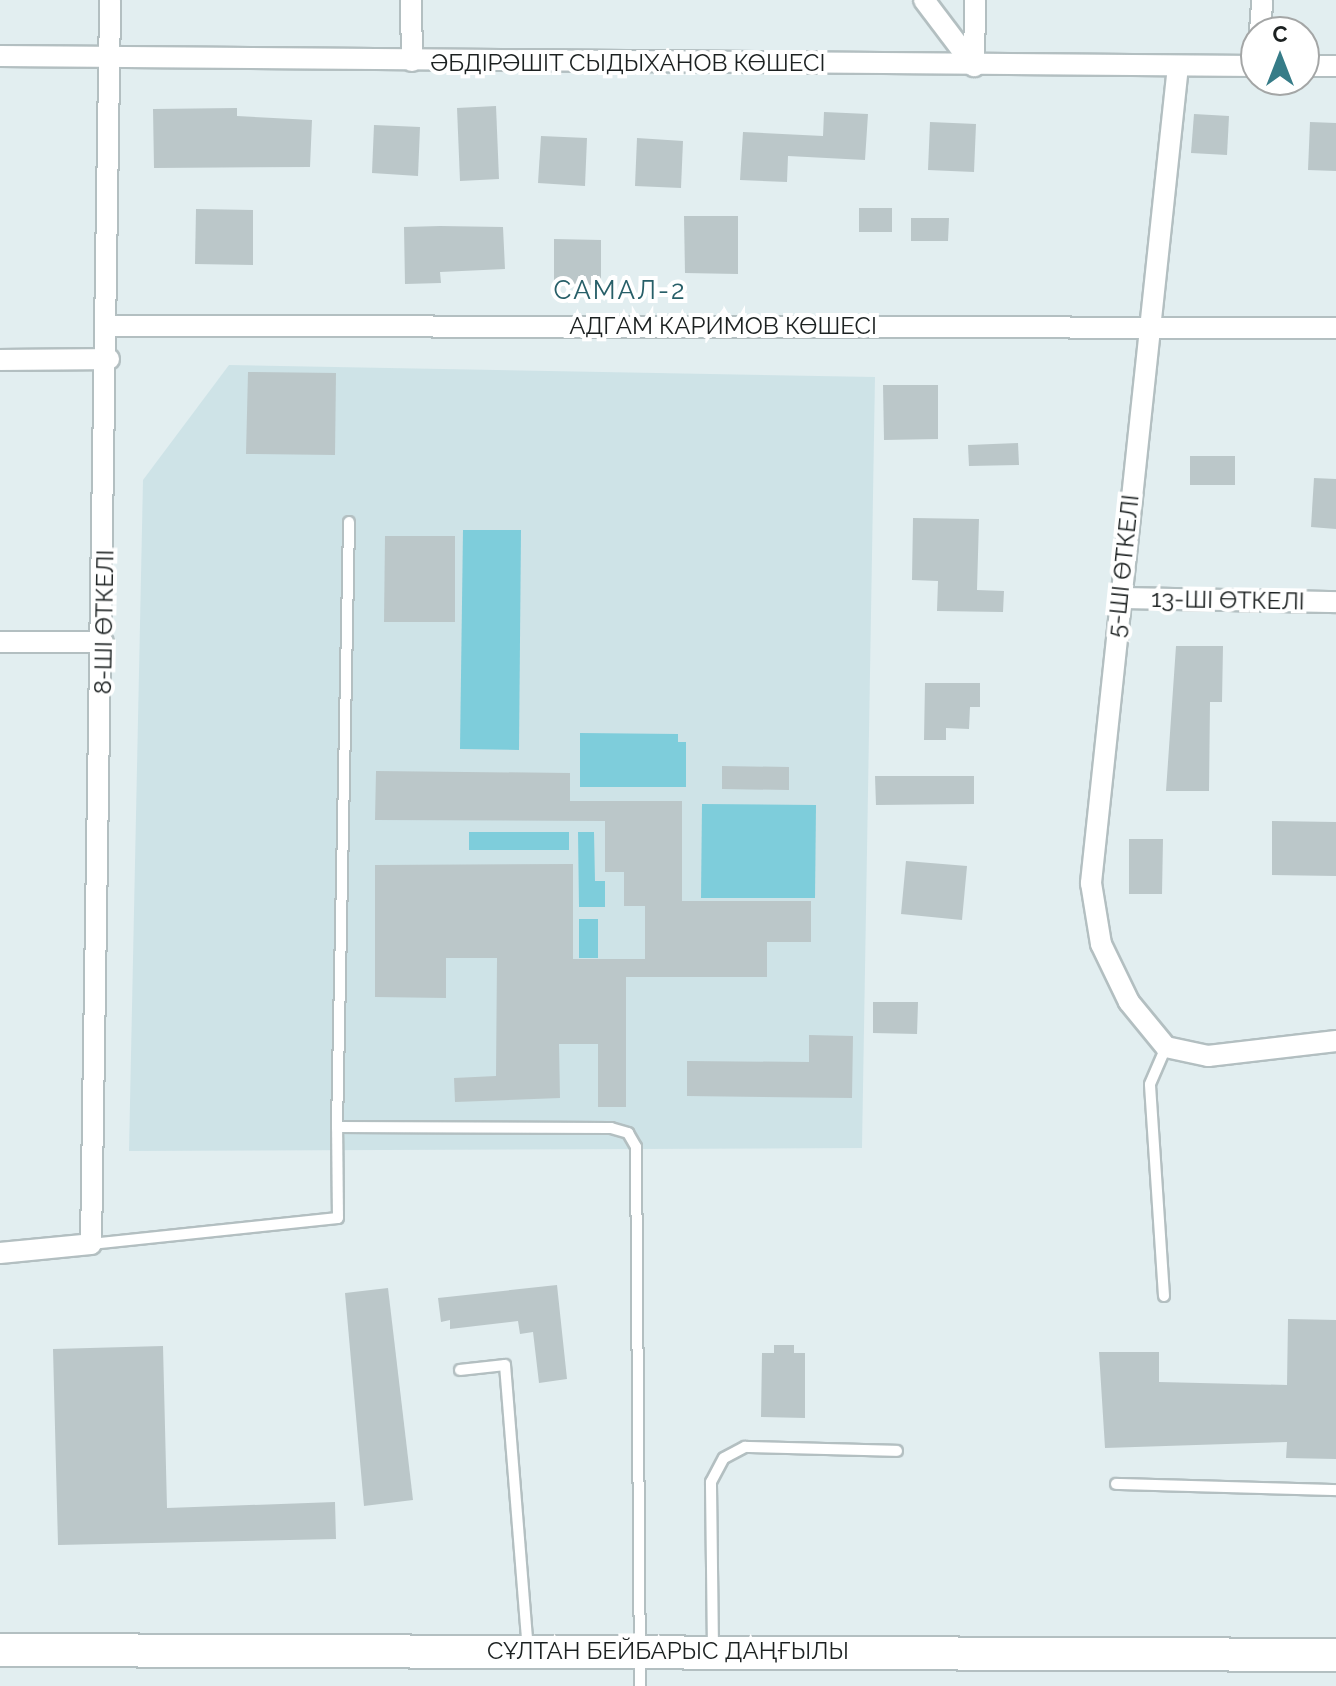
<!DOCTYPE html>
<html>
<head>
<meta charset="utf-8">
<style>
  body { margin:0 }
  #map { position:relative; width:1336px; height:1686px; overflow:hidden; background:#e2eef0; font-family:Raleway,sans-serif }
  div>[style] { position:absolute }
  .built>* { inset:0; background:#cee3e7 }
  .green>* { inset:0; background:#7ecddb }
  .building>* { inset:0; background:#bbc7c9 }
  .roads { filter:drop-shadow(2px 0 #b3bfc1) drop-shadow(-2px 0 #b3bfc1) drop-shadow(0 2px #b3bfc1) drop-shadow(0 -2px #b3bfc1) }
  .service>* { height:10px; margin:-5px; padding:0 5px; transform-origin:5px; border-radius:5px; background:#fff }
  .minor>* { height:20px; margin:-10px; padding:0 10px; transform-origin:10px; border-radius:10px; background:#fff }
  .primary>* { height:32px; margin:-16px; padding:0 16px; transform-origin:16px; border-radius:16px; background:#fff }
  span { translate:-50% -50%; white-space:nowrap; text-align:center; line-height:1.15; -webkit-text-stroke:8px #fff; paint-order:stroke }
  .street-label { font-size:24px; color:#1c2121 }
  .neighbourhood-label { font-size:26px; color:#275f68; letter-spacing:2px }
  .north { position:absolute; left:1240px; top:16px; width:80px; height:80px; box-sizing:border-box; background:#fff; border:2px solid #a4a6a6; border-radius:50%; rotate:0deg; font-size:22px; font-weight:700; line-height:32px; text-align:center; color:#1c2121 }
  .north::after { content:''; display:block; margin:auto; width:28px; height:36px; background:#367c88; clip-path:polygon(50% 0,100% 100%,50% 72%,0 100%) }
</style>
</head>
<body>
<div id="map">
  <div class="built">
    <i style="clip-path:polygon(229px 365px,875px 377px,862px 1148px,129px 1151px,143px 480px)"></i>
  </div>
  <div class="green">
    <i style="clip-path:polygon(463px 530px,521px 530px,519px 750px,460px 749px)"></i>
    <i style="clip-path:polygon(580px 733px,678px 734px,678px 742px,686px 742px,686px 787px,580px 787px)"></i>
    <i style="clip-path:polygon(702px 804px,816px 805px,815px 898px,701px 898px)"></i>
    <i style="clip-path:polygon(469px 832px,569px 832px,569px 850px,469px 850px)"></i>
    <i style="clip-path:polygon(578px 832px,594px 832px,595px 881px,605px 881px,605px 907px,579px 907px)"></i>
    <i style="clip-path:polygon(579px 919px,598px 919px,598px 958px,579px 958px)"></i>
  </div>
  <div class="building">
    <i style="clip-path:polygon(496px 106px,499px 179px,460px 181px,457px 108px)"></i>
    <i style="clip-path:polygon(237px 108px,237px 116px,312px 120px,310px 167px,154px 168px,153px 109px)"></i>
    <i style="clip-path:polygon(824px 112px,868px 114px,865px 160px,788px 156px,787px 182px,740px 180px,743px 132px,823px 136px)"></i>
    <i style="clip-path:polygon(1194px 114px,1229px 116px,1227px 155px,1191px 153px)"></i>
    <i style="clip-path:polygon(930px 122px,976px 124px,974px 172px,928px 170px)"></i>
    <i style="clip-path:polygon(1310px 122px,1336px 123px,1336px 171px,1308px 170px)"></i>
    <i style="clip-path:polygon(374px 125px,420px 127px,418px 176px,372px 173px)"></i>
    <i style="clip-path:polygon(541px 136px,587px 138px,585px 186px,538px 183px)"></i>
    <i style="clip-path:polygon(637px 138px,683px 141px,681px 188px,635px 186px)"></i>
    <i style="clip-path:polygon(859px 208px,892px 208px,892px 232px,859px 232px)"></i>
    <i style="clip-path:polygon(196px 209px,253px 210px,253px 265px,195px 264px)"></i>
    <i style="clip-path:polygon(684px 216px,738px 216px,738px 274px,685px 273px)"></i>
    <i style="clip-path:polygon(911px 218px,949px 218px,948px 241px,911px 241px)"></i>
    <i style="clip-path:polygon(440px 226px,503px 227px,505px 269px,440px 272px,441px 283px,405px 284px,404px 227px)"></i>
    <i style="clip-path:polygon(554px 239px,601px 240px,601px 285px,554px 284px)"></i>
    <i style="clip-path:polygon(248px 372px,336px 373px,335px 455px,246px 454px)"></i>
    <i style="clip-path:polygon(883px 385px,938px 385px,938px 439px,884px 440px)"></i>
    <i style="clip-path:polygon(1018px 443px,1019px 465px,969px 466px,968px 445px)"></i>
    <i style="clip-path:polygon(1190px 456px,1235px 456px,1235px 485px,1190px 485px)"></i>
    <i style="clip-path:polygon(1314px 478px,1336px 479px,1336px 529px,1311px 527px)"></i>
    <i style="clip-path:polygon(913px 518px,979px 519px,977px 590px,1004px 591px,1003px 612px,937px 611px,938px 581px,912px 580px)"></i>
    <i style="clip-path:polygon(385px 536px,455px 536px,455px 622px,384px 622px)"></i>
    <i style="clip-path:polygon(1176px 646px,1223px 646px,1222px 702px,1210px 702px,1209px 791px,1166px 791px)"></i>
    <i style="clip-path:polygon(925px 683px,980px 683px,980px 707px,970px 707px,969px 729px,946px 728px,946px 740px,924px 740px)"></i>
    <i style="clip-path:polygon(722px 766px,789px 767px,789px 790px,722px 789px)"></i>
    <i style="clip-path:polygon(376px 771px,570px 773px,570px 801px,682px 801px,682px 901px,811px 901px,811px 942px,767px 942px,767px 977px,626px 977px,626px 1107px,598px 1107px,598px 1044px,559px 1044px,560px 1098px,455px 1102px,454px 1078px,496px 1076px,497px 958px,446px 958px,446px 998px,375px 997px,375px 865px,573px 864px,573px 959px,645px 959px,645px 906px,624px 906px,624px 872px,605px 872px,605px 821px,375px 820px)"></i>
    <i style="clip-path:polygon(875px 776px,974px 776px,974px 804px,876px 805px)"></i>
    <i style="clip-path:polygon(1272px 821px,1336px 822px,1336px 876px,1272px 875px)"></i>
    <i style="clip-path:polygon(1129px 839px,1163px 839px,1162px 894px,1129px 894px)"></i>
    <i style="clip-path:polygon(906px 861px,967px 866px,962px 920px,901px 914px)"></i>
    <i style="clip-path:polygon(873px 1002px,918px 1002px,917px 1034px,873px 1033px)"></i>
    <i style="clip-path:polygon(809px 1035px,853px 1036px,852px 1098px,687px 1096px,687px 1061px,809px 1062px)"></i>
    <i style="clip-path:polygon(557px 1285px,567px 1379px,539px 1383px,533px 1332px,520px 1334px,518px 1321px,450px 1329px,450px 1320px,441px 1322px,438px 1298px)"></i>
    <i style="clip-path:polygon(388px 1288px,413px 1500px,364px 1506px,345px 1293px)"></i>
    <i style="clip-path:polygon(1288px 1319px,1336px 1320px,1336px 1459px,1286px 1458px,1287px 1442px,1105px 1448px,1099px 1352px,1159px 1352px,1159px 1382px,1287px 1385px)"></i>
    <i style="clip-path:polygon(774px 1345px,794px 1345px,794px 1353px,805px 1353px,805px 1418px,761px 1417px,762px 1353px,774px 1353px)"></i>
    <i style="clip-path:polygon(163px 1346px,167px 1508px,335px 1502px,336px 1539px,58px 1545px,53px 1349px)"></i>
  </div>
  <div class="roads">
    <div class="service">
      <i style="left:337px;top:1127px;width:605px;rotate:-88.86deg"></i>
      <i style="left:91px;top:1244px;width:248px;rotate:-6deg"></i>
      <i style="left:338px;top:1218px;width:91px;rotate:-90.6deg"></i>
      <i style="left:337px;top:1127px;width:274px;rotate:0.2deg"></i>
      <i style="left:611px;top:1128px;width:18px;rotate:16deg"></i>
      <i style="left:628px;top:1133px;width:16px;rotate:60deg"></i>
      <i style="left:636px;top:1147px;width:539px;rotate:89.57deg"></i>
      <i style="left:1164px;top:1296px;width:212px;rotate:-93.8deg"></i>
      <i style="left:1150px;top:1084px;width:40px;rotate:-66.6deg"></i>
      <i style="left:460px;top:1370px;width:45px;rotate:-6.3deg"></i>
      <i style="left:505px;top:1365px;width:285px;rotate:85.4deg"></i>
      <i style="left:1116px;top:1484px;width:220px;rotate:1.6deg"></i>
      <i style="left:713px;top:1649px;width:167px;rotate:-90.7deg"></i>
      <i style="left:711px;top:1482px;width:27px;rotate:-62deg"></i>
      <i style="left:724px;top:1458px;width:24px;rotate:-28deg"></i>
      <i style="left:745px;top:1447px;width:152px;rotate:1.5deg"></i>
    </div>
    <div class="minor">
      <i style="left:411px;top:0;width:61px;rotate:89.1deg"></i>
      <i style="left:924px;top:0;width:83px;rotate:52.9deg"></i>
      <i style="left:1260px;top:32px;width:32px;rotate:-86deg"></i>
      <i style="left:0;top:56px;width:1256px;rotate:0.46deg"></i>
      <i style="left:974px;top:66px;width:66px;rotate:-89.1deg"></i>
      <i style="left:1178px;top:66px;width:822px;rotate:96.08deg"></i>
      <i style="left:1091px;top:883px;width:62px;rotate:80.7deg"></i>
      <i style="left:1101px;top:944px;width:64px;rotate:64.2deg"></i>
      <i style="left:1129px;top:1002px;width:58px;rotate:50.6deg"></i>
      <i style="left:1166px;top:1047px;width:43px;rotate:12.1deg"></i>
      <i style="left:1208px;top:1056px;width:129px;rotate:-6.7deg"></i>
      <i style="left:1304px;top:66px;width:32px"></i>
      <i style="left:109px;top:326px;width:1227px;rotate:0.09deg"></i>
      <i style="left:0;top:360px;width:109px;rotate:-0.5deg"></i>
      <i style="left:1120px;top:598px;width:216px;rotate:1.1deg"></i>
      <i style="left:0;top:642px;width:103px"></i>
      <i style="left:0;top:1253px;width:91px;rotate:-5.6deg"></i>
      <i style="left:91px;top:1244px;width:1244px;rotate:-89.12deg"></i>
    </div>
    <div class="primary">
      <i style="left:0;top:1650px;width:1336px;rotate:0.21deg"></i>
    </div>
  </div>
  <div class="street-label">
    <span style="left:628px;top:63px">ӘБДІРӘШІТ СЫДЫХАНОВ КӨШЕСІ</span>
    <span style="left:723px;top:326px">АДГАМ КАРИМОВ КӨШЕСІ</span>
    <span style="left:1123px;top:566px;rotate:-84deg">5-ШІ ӨТКЕЛІ</span>
    <span style="left:1228px;top:600px;rotate:1deg">13-ШІ ӨТКЕЛІ</span>
    <span style="left:104px;top:622px;rotate:-89deg">8-ШІ ӨТКЕЛІ</span>
    <span style="left:668px;top:1651px">СҰЛТАН БЕЙБАРЫС ДАҢҒЫЛЫ</span>
  </div>
  <div class="neighbourhood-label">
    <span style="left:620px;top:291px">САМАЛ-2</span>
  </div>
  <div class="north">С</div>
</div>
</body>
</html>
